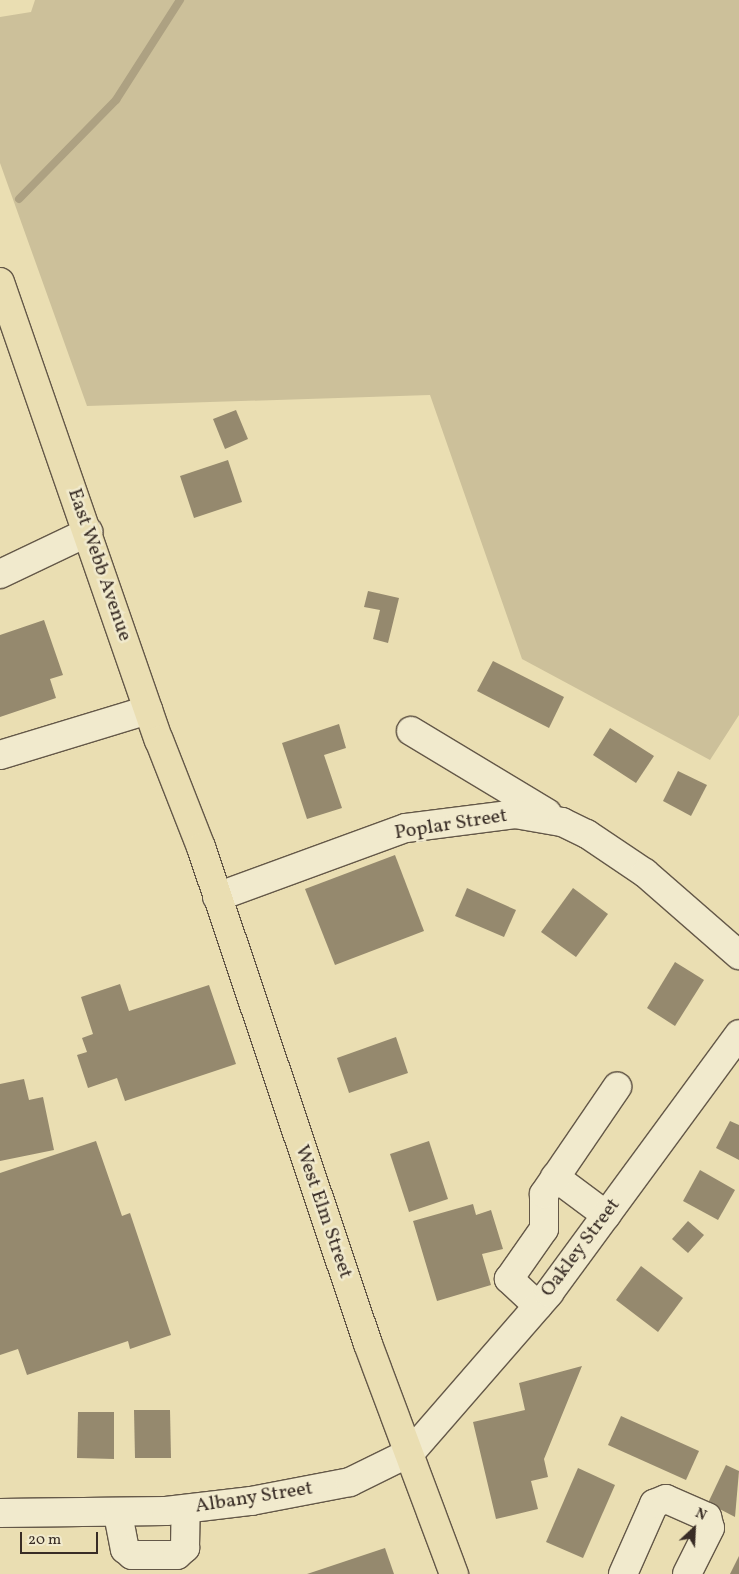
<!DOCTYPE html>
<html>
<head>
<meta charset="utf-8">
<style>
  body { margin:0 }
  #map { position:relative; width:739px; height:1574px; overflow:hidden; background:#eadeb2; font-family:Vollkorn,serif }
  div>[style] { position:absolute }
  .green>* { inset:0; background:#ccc09a }
  .stream>* { height:8px; margin:-4px; padding:0 4px; transform-origin:4px; border-radius:4px; background:#ada182 }
  .building>* { inset:0; background:#95896e }
  .roads { filter:drop-shadow(1px 0 #645848) drop-shadow(-1px 0 #645848) drop-shadow(0 1px #645848) drop-shadow(0 -1px #645848) }
  .minor>* { height:28px; margin:-14px; padding:0 14px; transform-origin:14px; border-radius:14px; background:#f1eacd }
  .highway>* { height:28px; margin:-14px; padding:0 14px; transform-origin:14px; border-radius:14px; background:#eadeb2 }
  span { translate:-50% -50%; white-space:nowrap; text-align:center; line-height:1.15; -webkit-text-stroke:5px #f1eacd; paint-order:stroke }
  .street-label { font-size:20px; color:#382c25 }
  .north { position:absolute; left:669px; top:1504px; width:50px; height:50px; -webkit-text-stroke:4px #f1eacd; paint-order:stroke; rotate:25deg; font-size:14px; font-weight:700; line-height:20px; text-align:center; color:#382c25 }
  .north::after { content:''; display:block; margin:auto; width:18px; height:22px; background:#382c25; clip-path:polygon(50% 0,100% 100%,50% 72%,0 100%) }
  .scale { position:absolute; left:20px; top:1532px; width:78px; height:22px; box-sizing:border-box; border:2px solid #382c25; border-top:0; padding-left:6px; font-size:15px; line-height:18px; white-space:nowrap; color:#382c25; -webkit-text-stroke:4px #f1eacd; paint-order:stroke }
</style>
</head>
<body>
<div id="map">
  <div class="green">
    <i style="clip-path:polygon(35px 0,739px 0,739px 715px,710px 760px,522px 659px,430px 395px,87px 406px,0 163px,0 17px,31px 12px)"></i>
  </div>
  <div class="stream">
    <i style="left:19px;top:199px;width:139px;rotate:-45.6deg"></i>
    <i style="left:116px;top:100px;width:119px;rotate:-57.4deg"></i>
  </div>
  <div class="building">
    <i style="clip-path:polygon(236px 410px,248px 439px,225px 449px,213px 419px)"></i>
    <i style="clip-path:polygon(228px 460px,242px 502px,194px 518px,180px 476px)"></i>
    <i style="clip-path:polygon(368px 591px,399px 598px,388px 643px,373px 639px,380px 610px,364px 607px)"></i>
    <i style="clip-path:polygon(44px 620px,63px 675px,50px 679px,56px 698px,0 717px,0 635px)"></i>
    <i style="clip-path:polygon(493px 661px,564px 697px,549px 728px,477px 691px)"></i>
    <i style="clip-path:polygon(339px 724px,346px 748px,324px 755px,342px 808px,307px 819px,282px 743px)"></i>
    <i style="clip-path:polygon(610px 728px,654px 756px,636px 783px,593px 755px)"></i>
    <i style="clip-path:polygon(678px 771px,707px 785px,691px 816px,663px 801px)"></i>
    <i style="clip-path:polygon(395px 855px,424px 931px,335px 965px,305px 889px)"></i>
    <i style="clip-path:polygon(467px 888px,516px 910px,504px 937px,455px 916px)"></i>
    <i style="clip-path:polygon(573px 888px,608px 914px,576px 957px,541px 932px)"></i>
    <i style="clip-path:polygon(675px 962px,704px 980px,675px 1026px,647px 1008px)"></i>
    <i style="clip-path:polygon(120px 984px,129px 1011px,209px 985px,236px 1064px,125px 1101px,117px 1078px,88px 1088px,77px 1055px,87px 1052px,82px 1038px,93px 1034px,81px 997px)"></i>
    <i style="clip-path:polygon(396px 1037px,408px 1073px,349px 1093px,337px 1058px)"></i>
    <i style="clip-path:polygon(24px 1079px,29px 1100px,43px 1097px,54px 1150px,0 1161px,0 1084px)"></i>
    <i style="clip-path:polygon(730px 1121px,739px 1125px,739px 1160px,716px 1148px)"></i>
    <i style="clip-path:polygon(96px 1141px,122px 1216px,130px 1213px,171px 1335px,130px 1349px,128px 1341px,27px 1375px,18px 1349px,0 1355px,0 1173px)"></i>
    <i style="clip-path:polygon(429px 1141px,448px 1199px,409px 1212px,390px 1154px)"></i>
    <i style="clip-path:polygon(700px 1170px,735px 1190px,718px 1220px,683px 1201px)"></i>
    <i style="clip-path:polygon(473px 1204px,476px 1215px,491px 1210px,503px 1249px,482px 1254px,491px 1285px,437px 1301px,413px 1221px)"></i>
    <i style="clip-path:polygon(688px 1221px,704px 1235px,688px 1253px,672px 1239px)"></i>
    <i style="clip-path:polygon(641px 1266px,683px 1298px,658px 1332px,616px 1300px)"></i>
    <i style="clip-path:polygon(582px 1366px,544px 1459px,548px 1477px,531px 1481px,538px 1509px,496px 1519px,473px 1422px,525px 1410px,519px 1383px)"></i>
    <i style="clip-path:polygon(134px 1410px,170px 1410px,171px 1458px,135px 1458px)"></i>
    <i style="clip-path:polygon(78px 1412px,114px 1412px,114px 1459px,77px 1458px)"></i>
    <i style="clip-path:polygon(621px 1416px,699px 1451px,686px 1480px,608px 1445px)"></i>
    <i style="clip-path:polygon(726px 1465px,739px 1471px,735px 1517px,708px 1503px)"></i>
    <i style="clip-path:polygon(578px 1468px,615px 1485px,583px 1558px,546px 1542px)"></i>
    <i style="clip-path:polygon(385px 1548px,394px 1574px,307px 1574px)"></i>
    <i style="clip-path:polygon(739px 1556px,739px 1574px,730px 1574px)"></i>
  </div>
  <div class="roads">
    <div class="minor">
      <i style="left:0;top:574px;width:98px;rotate:-25.5deg"></i>
      <i style="left:411px;top:731px;width:159px;rotate:31.1deg"></i>
      <i style="left:0;top:755px;width:155px;rotate:-16.9deg"></i>
      <i style="left:217px;top:897px;width:201px;rotate:-20.1deg"></i>
      <i style="left:406px;top:828px;width:110px;rotate:-7.3deg"></i>
      <i style="left:515px;top:814px;width:48px;rotate:9.7deg"></i>
      <i style="left:562px;top:822px;width:28px;rotate:26deg"></i>
      <i style="left:587px;top:834px;width:70px;rotate:33.9deg"></i>
      <i style="left:645px;top:873px;width:125px;rotate:41.1deg"></i>
      <i style="left:555px;top:1177px;width:64px;rotate:36.7deg"></i>
      <i style="left:538px;top:1306px;width:40px;rotate:-137deg"></i>
      <i style="left:509px;top:1279px;width:61px;rotate:-55deg"></i>
      <i style="left:544px;top:1229px;width:35px;rotate:-90deg"></i>
      <i style="left:544px;top:1194px;width:130px;rotate:-55.7deg"></i>
      <i style="left:0;top:1513px;width:166px;rotate:-0.7deg"></i>
      <i style="left:166px;top:1511px;width:86px;rotate:-6.7deg"></i>
      <i style="left:251px;top:1501px;width:101px;rotate:-10.9deg"></i>
      <i style="left:350px;top:1482px;width:68px;rotate:-26.2deg"></i>
      <i style="left:411px;top:1452px;width:211px;rotate:-49deg"></i>
      <i style="left:549px;top:1293px;width:321px;rotate:-53.7deg"></i>
      <i style="left:118px;top:1514px;width:36px;rotate:79deg"></i>
      <i style="left:125px;top:1549px;width:9px;rotate:41deg"></i>
      <i style="left:132px;top:1555px;width:45px"></i>
      <i style="left:177px;top:1555px;width:11px;rotate:-41deg"></i>
      <i style="left:185px;top:1548px;width:39px;rotate:-89deg"></i>
      <i style="left:623px;top:1574px;width:77px;rotate:-66.1deg"></i>
      <i style="left:654px;top:1504px;width:13px;rotate:-23deg"></i>
      <i style="left:666px;top:1499px;width:45px;rotate:23.7deg"></i>
      <i style="left:707px;top:1517px;width:11px;rotate:75deg"></i>
      <i style="left:710px;top:1528px;width:51px;rotate:116.6deg"></i>
    </div>
    <div class="highway">
      <i style="left:0;top:282px;width:485px;rotate:70.9deg"></i>
      <i style="left:159px;top:740px;width:115px;rotate:68.6deg"></i>
      <i style="left:201px;top:847px;width:524px;rotate:71.43deg"></i>
      <i style="left:368px;top:1344px;width:246px;rotate:69.5deg"></i>
    </div>
  </div>
  <div class="street-label">
    <span style="left:99px;top:565px;rotate:71deg">East Webb Avenue</span>
    <span style="left:451px;top:825px;rotate:-9deg">Poplar Street</span>
    <span style="left:323px;top:1212px;rotate:71deg">West Elm Street</span>
    <span style="left:581px;top:1248px;rotate:-53deg">Oakley Street</span>
    <span style="left:254px;top:1498px;rotate:-9deg">Albany Street</span>
  </div>
  <div class="north">N</div>
  <div class="scale">20 m</div>
</div>
</body>
</html>
